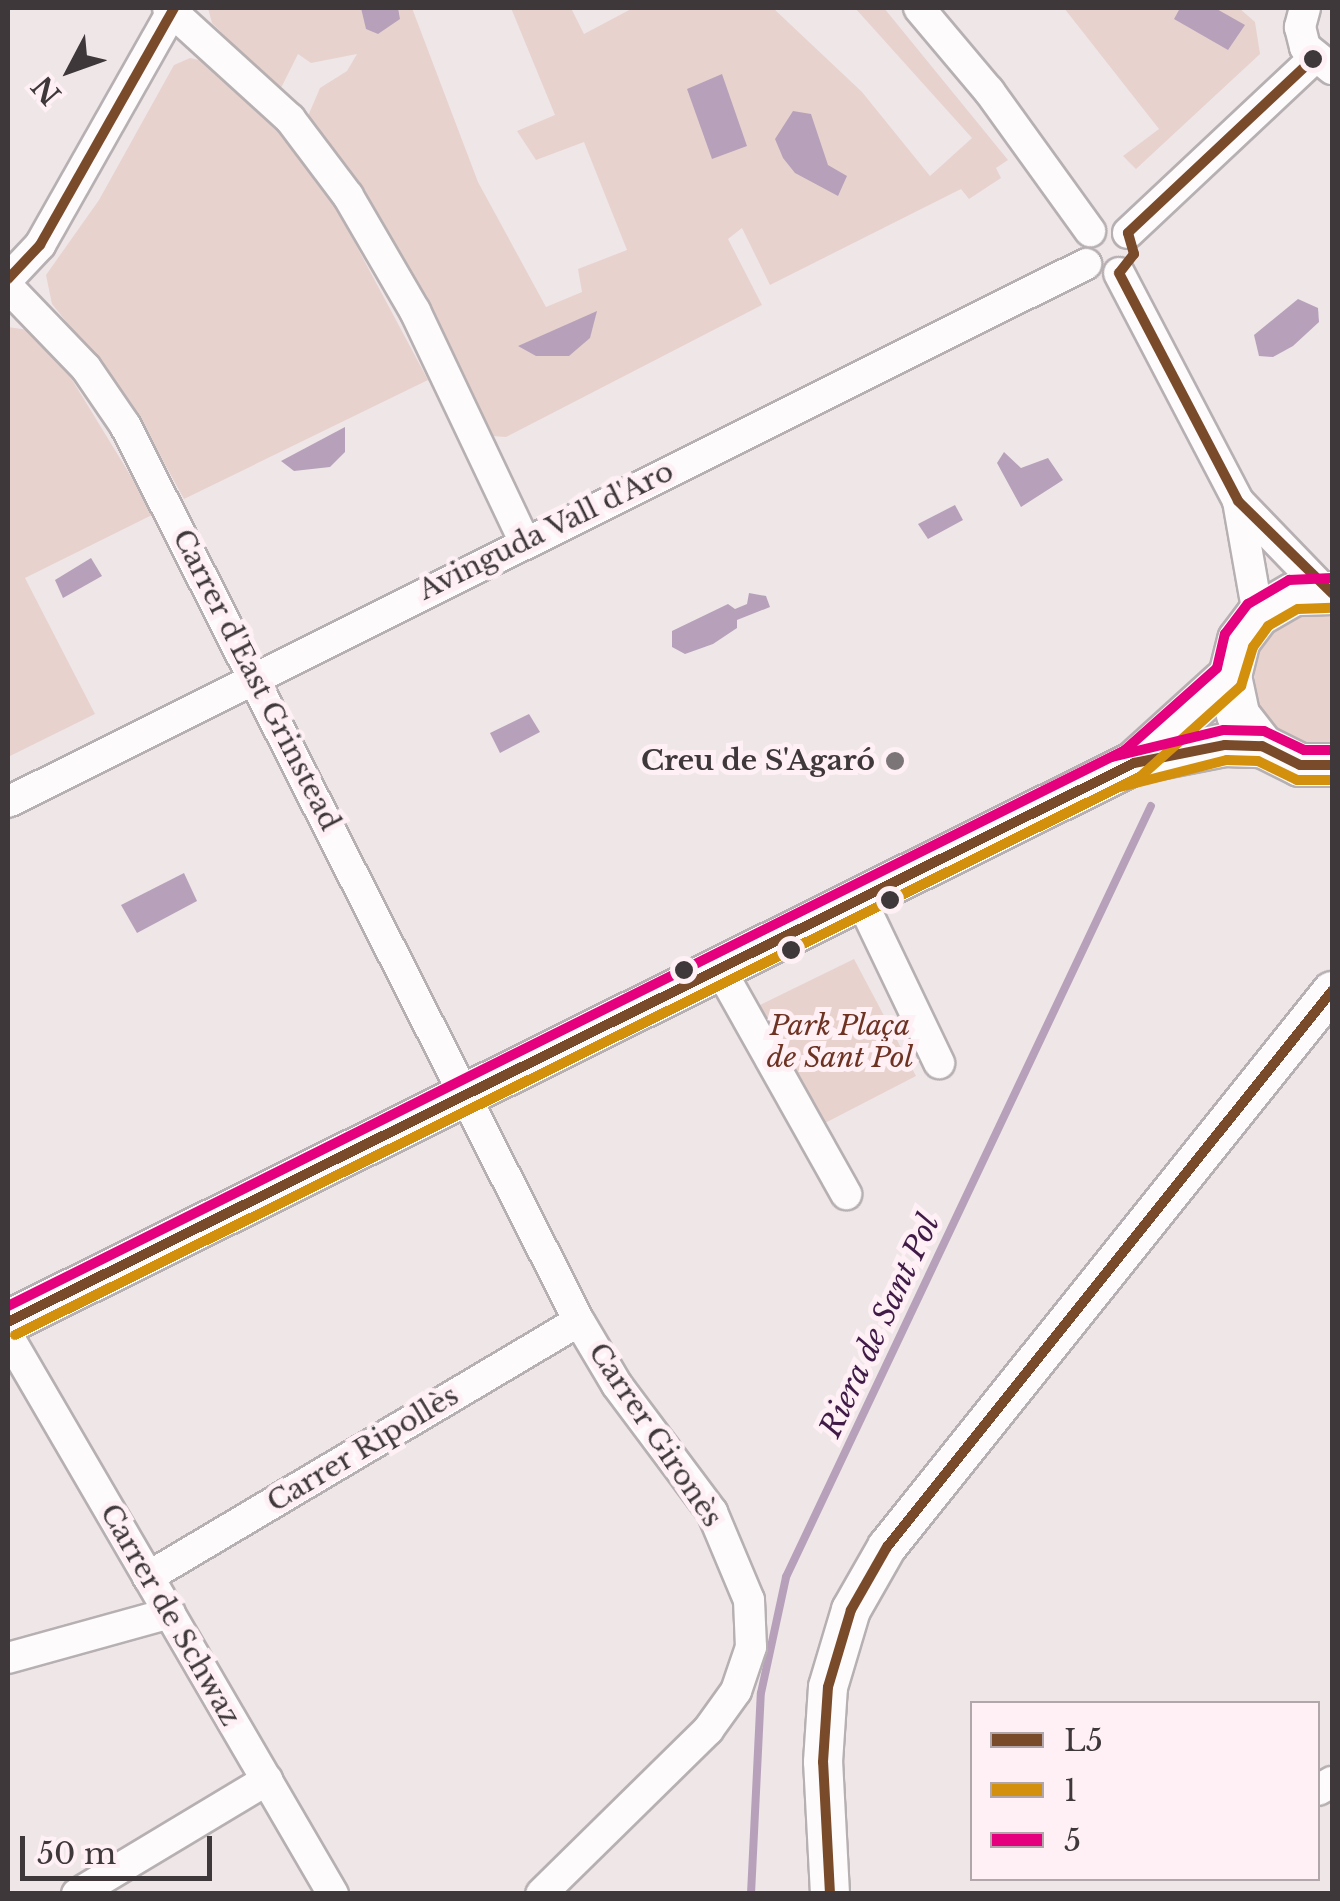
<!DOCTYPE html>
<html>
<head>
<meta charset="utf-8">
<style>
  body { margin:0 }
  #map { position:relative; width:1340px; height:1901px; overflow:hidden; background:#efe6e8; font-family:"Libre Baskerville",serif }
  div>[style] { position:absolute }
  .green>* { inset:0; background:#e8d2ce }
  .water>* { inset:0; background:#b7a1ba }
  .stream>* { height:8px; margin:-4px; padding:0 4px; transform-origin:4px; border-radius:4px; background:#b7a1ba }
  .roads { filter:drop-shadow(2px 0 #b7b0b2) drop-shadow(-2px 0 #b7b0b2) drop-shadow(0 2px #b7b0b2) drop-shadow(0 -2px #b7b0b2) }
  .minor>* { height:30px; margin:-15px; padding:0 15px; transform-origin:15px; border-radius:15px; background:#fdfbfc }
  .tertiary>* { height:38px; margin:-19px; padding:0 19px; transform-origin:19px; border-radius:19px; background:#fdfbfc }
  .secondary>* { height:42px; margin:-21px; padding:0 21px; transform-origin:21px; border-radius:21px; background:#fdfbfc }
  .bus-1>* { height:10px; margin:-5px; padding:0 5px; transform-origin:5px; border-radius:5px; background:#7a4b2a }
  .bus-2>* { height:10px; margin:-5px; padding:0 5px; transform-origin:5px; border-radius:5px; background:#d2900c }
  .bus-3>* { height:10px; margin:-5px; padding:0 5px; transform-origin:5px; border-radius:5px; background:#e5007d }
  .dots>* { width:28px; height:28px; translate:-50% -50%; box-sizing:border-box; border:5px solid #fef0f4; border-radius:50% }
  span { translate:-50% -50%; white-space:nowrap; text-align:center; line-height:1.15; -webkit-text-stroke:10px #fef0f4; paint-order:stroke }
  .street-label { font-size:28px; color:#3e383a }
  .poi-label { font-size:28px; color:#3e383a; font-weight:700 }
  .right { translate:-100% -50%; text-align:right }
  .park-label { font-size:28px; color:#6d3222; font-style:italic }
  .water-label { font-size:30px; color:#401b48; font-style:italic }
  .frame { position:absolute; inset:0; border:10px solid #3e383a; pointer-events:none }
  .legend { position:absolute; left:970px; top:1701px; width:350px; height:180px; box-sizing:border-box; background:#fef0f4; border:2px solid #b1a6aa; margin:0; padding:12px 18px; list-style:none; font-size:30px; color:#3e383a }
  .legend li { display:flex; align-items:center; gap:20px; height:50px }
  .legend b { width:50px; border:2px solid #b1a6aa }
  .north { position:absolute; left:20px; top:20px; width:100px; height:100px; -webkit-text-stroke:8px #fef0f4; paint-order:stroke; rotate:229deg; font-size:28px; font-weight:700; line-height:40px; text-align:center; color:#3e383a }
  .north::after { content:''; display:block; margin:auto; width:35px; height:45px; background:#3e383a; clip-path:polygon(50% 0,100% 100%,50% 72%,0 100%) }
  .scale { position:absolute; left:20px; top:1836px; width:192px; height:45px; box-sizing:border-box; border:5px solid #3e383a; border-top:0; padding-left:12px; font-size:30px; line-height:35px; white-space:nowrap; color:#3e383a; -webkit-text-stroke:8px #fef0f4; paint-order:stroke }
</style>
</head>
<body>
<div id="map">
  <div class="green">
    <i style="clip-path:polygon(208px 8px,412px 8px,478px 182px,546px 307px,582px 292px,578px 269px,627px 250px,584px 142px,536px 160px,517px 131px,555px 115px,511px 8px,571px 8px,584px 34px,633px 8px,773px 8px,862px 92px,930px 176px,972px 138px,855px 8px,884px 8px,1008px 160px,996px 168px,1001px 178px,969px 199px,961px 189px,770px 285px,742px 228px,728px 239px,762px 305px,506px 437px,492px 436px,431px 308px,358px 182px,308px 116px,320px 88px,347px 71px,357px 54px,311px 63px,298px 54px,280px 90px,212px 23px)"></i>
    <i style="clip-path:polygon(1064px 8px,1239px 8px,1255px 22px,1260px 54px,1136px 169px,1123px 156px,1159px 129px)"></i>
    <i style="clip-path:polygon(190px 58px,207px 62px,278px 132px,333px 202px,428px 380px,184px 499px,130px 401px,52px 304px,46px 275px,99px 200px,174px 65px)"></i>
    <i style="clip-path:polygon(8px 327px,28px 330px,68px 373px,154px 514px,25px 578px,95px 714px,8px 757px)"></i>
    <i style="clip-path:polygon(1332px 611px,1332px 748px,1315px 750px,1272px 730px,1258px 710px,1253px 663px,1277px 624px,1296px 614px)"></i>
    <i style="clip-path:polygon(854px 959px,916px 1076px,825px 1123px,760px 1005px)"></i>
  </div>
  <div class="water">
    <i style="clip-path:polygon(361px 8px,398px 8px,400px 19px,378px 34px,366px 29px)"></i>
    <i style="clip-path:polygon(1180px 8px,1215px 8px,1245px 25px,1228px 50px,1174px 19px)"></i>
    <i style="clip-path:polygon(722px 74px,747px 146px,712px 159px,687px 89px)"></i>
    <i style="clip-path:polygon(793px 111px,811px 114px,828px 165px,847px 176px,838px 196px,795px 173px,783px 158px,775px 139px)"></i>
    <i style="clip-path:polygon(1298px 299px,1318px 308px,1319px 322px,1293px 346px,1273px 357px,1259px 356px,1254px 335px)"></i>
    <i style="clip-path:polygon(597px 311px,590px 338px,569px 356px,536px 356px,518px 346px)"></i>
    <i style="clip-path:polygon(345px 427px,345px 452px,330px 467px,294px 471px,281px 461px)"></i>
    <i style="clip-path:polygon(1004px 452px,1021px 468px,1048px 458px,1063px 480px,1021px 507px,997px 463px)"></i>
    <i style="clip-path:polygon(955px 505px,963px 520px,928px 539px,918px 524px)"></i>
    <i style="clip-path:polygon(91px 558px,102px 576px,63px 598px,55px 580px)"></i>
    <i style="clip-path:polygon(749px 593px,766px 596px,770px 607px,737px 620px,737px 628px,713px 644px,685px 654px,672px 647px,672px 631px,728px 604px,735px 609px,747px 604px)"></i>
    <i style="clip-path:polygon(529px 714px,540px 732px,500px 753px,490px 733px)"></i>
    <i style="clip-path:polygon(184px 873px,197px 901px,137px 933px,121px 905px)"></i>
  </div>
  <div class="stream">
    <i style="left:751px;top:1894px;width:201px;rotate:-87.2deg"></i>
    <i style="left:761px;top:1693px;width:119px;rotate:-77.8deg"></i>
    <i style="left:786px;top:1577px;width:853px;rotate:-64.67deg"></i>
  </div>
  <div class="roads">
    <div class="minor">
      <i style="left:168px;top:8px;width:165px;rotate:42.3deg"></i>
      <i style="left:290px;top:119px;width:96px;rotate:53deg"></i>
      <i style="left:348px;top:196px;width:133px;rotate:59.8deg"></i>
      <i style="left:415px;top:311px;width:255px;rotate:64.6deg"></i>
      <i style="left:919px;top:8px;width:109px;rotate:49.9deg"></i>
      <i style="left:989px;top:91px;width:173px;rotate:54.2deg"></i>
      <i style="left:1305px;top:8px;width:20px;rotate:105deg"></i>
      <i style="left:1300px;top:27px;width:21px;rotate:76deg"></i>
      <i style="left:1305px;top:47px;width:35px;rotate:39deg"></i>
      <i style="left:1128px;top:233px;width:254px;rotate:-43.2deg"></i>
      <i style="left:1119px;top:273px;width:257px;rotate:62.4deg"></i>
      <i style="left:1238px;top:501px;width:116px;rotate:80deg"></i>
      <i style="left:8px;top:279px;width:47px;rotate:-46.7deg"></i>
      <i style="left:40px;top:245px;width:272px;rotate:-60.5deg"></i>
      <i style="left:8px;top:287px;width:112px;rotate:46.1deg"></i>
      <i style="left:86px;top:368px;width:69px;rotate:55.6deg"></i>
      <i style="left:125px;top:425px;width:1004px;rotate:63.13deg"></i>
      <i style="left:579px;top:1321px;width:74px;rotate:59.3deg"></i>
      <i style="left:617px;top:1385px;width:159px;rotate:53.2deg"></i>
      <i style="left:712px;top:1512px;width:95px;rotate:67.2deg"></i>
      <i style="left:749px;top:1600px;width:47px;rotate:87.6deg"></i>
      <i style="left:751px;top:1647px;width:46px;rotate:108.8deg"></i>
      <i style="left:736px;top:1691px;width:48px;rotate:125.7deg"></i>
      <i style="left:708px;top:1730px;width:234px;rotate:135.5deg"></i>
      <i style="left:1238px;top:501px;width:125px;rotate:46deg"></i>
      <i style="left:8px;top:802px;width:1205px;rotate:-26.52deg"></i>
      <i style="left:861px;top:900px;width:181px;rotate:64.4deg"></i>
      <i style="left:721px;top:971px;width:256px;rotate:60.7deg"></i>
      <i style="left:8px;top:1336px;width:646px;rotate:59.78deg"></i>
      <i style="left:148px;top:1577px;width:501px;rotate:-30.71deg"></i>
      <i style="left:8px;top:1658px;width:168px;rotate:-15.5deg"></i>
      <i style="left:1318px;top:1790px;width:16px;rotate:-30deg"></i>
      <i style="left:77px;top:1894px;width:222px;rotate:-31deg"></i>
    </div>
    <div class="tertiary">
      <i style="left:830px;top:1894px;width:132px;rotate:-93deg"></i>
      <i style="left:823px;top:1762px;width:75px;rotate:-86.2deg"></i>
      <i style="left:828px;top:1687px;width:80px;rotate:-73.4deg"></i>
      <i style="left:851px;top:1610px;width:73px;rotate:-60.3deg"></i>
      <i style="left:887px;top:1547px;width:712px;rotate:-51.33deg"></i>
    </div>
    <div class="secondary">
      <i style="left:1332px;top:593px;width:38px;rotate:178deg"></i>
      <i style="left:1294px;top:594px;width:42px;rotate:149.7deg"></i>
      <i style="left:1258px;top:615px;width:31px;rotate:127deg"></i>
      <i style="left:1239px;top:640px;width:37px;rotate:104deg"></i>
      <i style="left:1230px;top:676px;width:40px;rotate:78deg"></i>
      <i style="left:1238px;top:715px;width:39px;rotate:52deg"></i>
      <i style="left:1262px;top:746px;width:42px;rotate:26.6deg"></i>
      <i style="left:1300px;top:765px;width:32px"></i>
      <i style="left:1134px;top:763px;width:130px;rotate:-42.2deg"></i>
      <i style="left:8px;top:1322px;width:1257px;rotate:-26.4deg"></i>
      <i style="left:1134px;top:763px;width:93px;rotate:-11.2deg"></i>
      <i style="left:1225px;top:745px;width:37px;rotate:2deg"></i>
    </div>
  </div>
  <div class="bus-1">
    <i style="left:1313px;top:59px;width:254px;rotate:136.8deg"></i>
    <i style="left:1128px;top:233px;width:22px;rotate:74deg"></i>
    <i style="left:1134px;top:254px;width:24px;rotate:128deg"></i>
    <i style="left:1119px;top:273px;width:257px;rotate:62.4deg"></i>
    <i style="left:1238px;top:501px;width:132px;rotate:44.4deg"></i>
    <i style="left:8px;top:279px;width:47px;rotate:-46.7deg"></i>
    <i style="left:40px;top:245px;width:272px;rotate:-60.5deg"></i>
    <i style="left:8px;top:1322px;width:1257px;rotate:-26.4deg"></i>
    <i style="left:1134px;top:763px;width:93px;rotate:-11.2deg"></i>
    <i style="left:1225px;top:745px;width:37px;rotate:2deg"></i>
    <i style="left:1262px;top:746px;width:42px;rotate:26.6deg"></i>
    <i style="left:1300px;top:765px;width:32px"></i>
    <i style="left:830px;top:1894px;width:132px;rotate:-93deg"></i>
    <i style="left:823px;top:1762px;width:75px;rotate:-86.2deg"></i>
    <i style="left:828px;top:1687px;width:80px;rotate:-73.4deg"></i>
    <i style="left:851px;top:1610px;width:73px;rotate:-60.3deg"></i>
    <i style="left:887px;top:1547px;width:712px;rotate:-51.33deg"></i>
  </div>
  <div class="bus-2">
    <i style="left:1120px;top:787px;width:110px;rotate:-14.2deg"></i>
    <i style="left:1227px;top:760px;width:31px;rotate:2deg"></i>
    <i style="left:1258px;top:761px;width:43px;rotate:26deg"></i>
    <i style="left:1297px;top:780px;width:35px"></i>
    <i style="left:15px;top:1335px;width:1257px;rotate:-26.4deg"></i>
    <i style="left:1141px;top:776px;width:135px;rotate:-42deg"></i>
    <i style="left:1241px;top:686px;width:41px;rotate:-72.9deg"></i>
    <i style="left:1253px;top:647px;width:26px;rotate:-54deg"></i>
    <i style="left:1268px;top:626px;width:34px;rotate:-30deg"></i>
    <i style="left:1298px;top:609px;width:34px;rotate:-2deg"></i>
  </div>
  <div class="bus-3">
    <i style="left:1112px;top:757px;width:115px;rotate:-13.6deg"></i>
    <i style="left:1224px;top:730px;width:40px;rotate:1.4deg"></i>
    <i style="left:1264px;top:731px;width:44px;rotate:25.4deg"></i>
    <i style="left:1304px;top:750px;width:28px"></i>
    <i style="left:8px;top:1306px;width:1248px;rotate:-26.46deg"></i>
    <i style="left:1125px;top:750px;width:123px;rotate:-41.7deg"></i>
    <i style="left:1217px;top:668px;width:35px;rotate:-77deg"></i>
    <i style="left:1225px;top:634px;width:38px;rotate:-53deg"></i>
    <i style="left:1248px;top:604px;width:48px;rotate:-30.3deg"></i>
    <i style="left:1289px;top:580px;width:43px;rotate:-2.7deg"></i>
  </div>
  <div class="dots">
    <i style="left:1313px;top:59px;background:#3e383a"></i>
    <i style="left:895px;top:761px;background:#7c7577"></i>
    <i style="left:890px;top:900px;background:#3e383a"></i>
    <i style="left:791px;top:950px;background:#3e383a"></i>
    <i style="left:684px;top:970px;background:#3e383a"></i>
  </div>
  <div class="street-label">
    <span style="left:546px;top:531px;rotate:-26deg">Avinguda Vall d'Aro</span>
    <span style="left:256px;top:680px;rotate:63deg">Carrer d'East Grinstead</span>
    <span style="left:655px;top:1435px;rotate:56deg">Carrer Gironès</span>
    <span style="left:363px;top:1449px;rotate:-31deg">Carrer Ripollès</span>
    <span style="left:170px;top:1615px;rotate:60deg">Carrer de Schwaz</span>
  </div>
  <div class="poi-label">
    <span class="right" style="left:875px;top:761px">Creu de S'Agaró</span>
  </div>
  <div class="park-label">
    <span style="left:840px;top:1042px">Park Plaça<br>de Sant Pol</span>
  </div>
  <div class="water-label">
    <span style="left:880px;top:1326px;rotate:-65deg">Riera de Sant Pol</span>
  </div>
  <div class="frame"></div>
  <ul class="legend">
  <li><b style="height:12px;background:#7a4b2a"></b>L5</li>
  <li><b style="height:12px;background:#d2900c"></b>1</li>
  <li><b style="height:12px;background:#e5007d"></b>5</li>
  </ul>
  <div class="north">N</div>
  <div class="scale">50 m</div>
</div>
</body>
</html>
